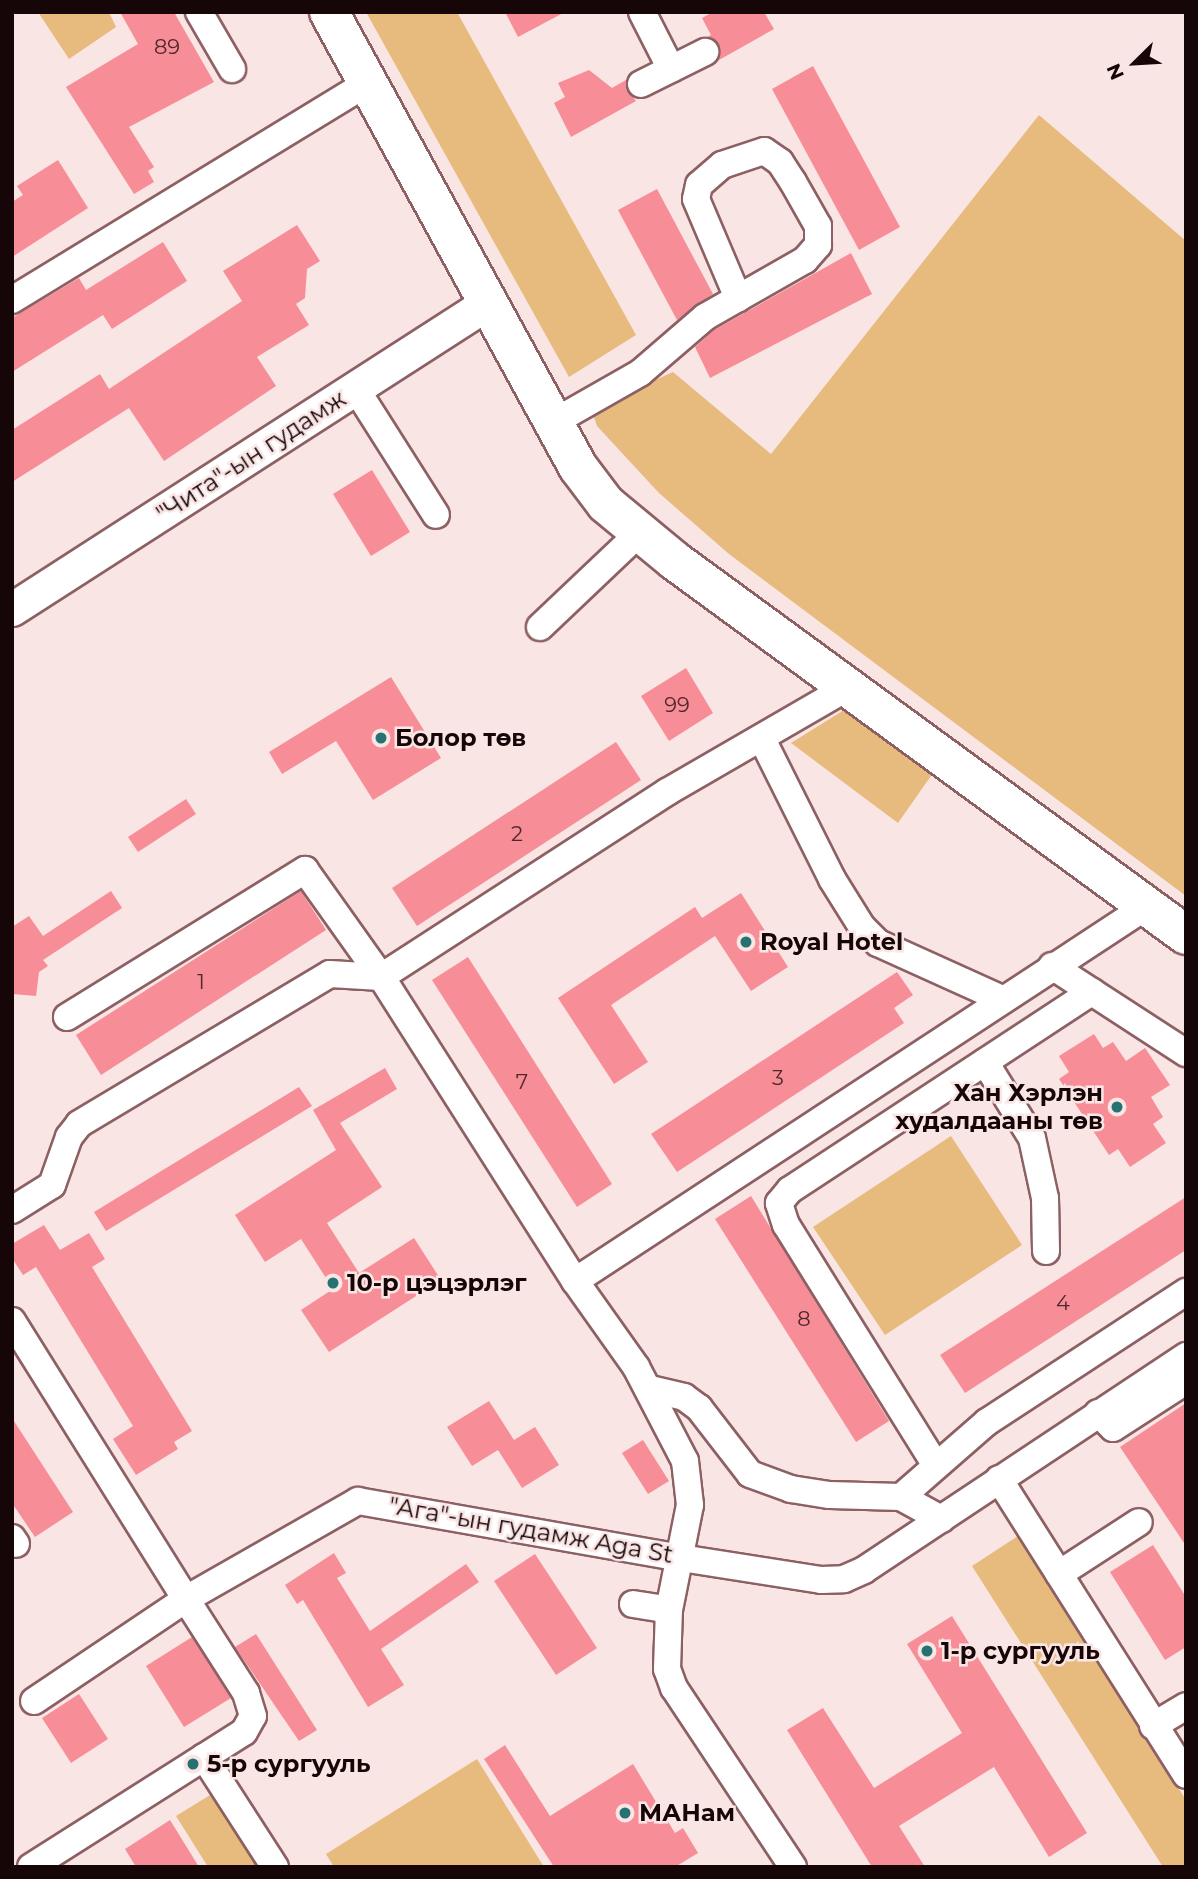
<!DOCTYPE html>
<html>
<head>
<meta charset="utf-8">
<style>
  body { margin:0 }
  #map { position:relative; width:1198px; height:1879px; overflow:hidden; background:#fae5e5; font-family:Montserrat,sans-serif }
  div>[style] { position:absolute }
  .green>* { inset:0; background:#e7bb7d }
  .building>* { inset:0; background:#f78d96 }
  .roads { filter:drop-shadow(2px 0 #8d6063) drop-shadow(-2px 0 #8d6063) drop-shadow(0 2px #8d6063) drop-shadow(0 -2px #8d6063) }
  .minor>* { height:26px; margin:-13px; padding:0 13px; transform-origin:13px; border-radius:13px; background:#fff }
  .major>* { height:33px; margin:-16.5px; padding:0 16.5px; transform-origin:16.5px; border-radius:16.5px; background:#fff }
  .highway>* { height:38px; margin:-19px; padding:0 19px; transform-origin:19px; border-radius:19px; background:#fff }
  .dots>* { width:19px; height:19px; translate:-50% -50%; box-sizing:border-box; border:4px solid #fae5e5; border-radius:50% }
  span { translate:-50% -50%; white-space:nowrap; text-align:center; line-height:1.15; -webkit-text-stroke:5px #fae5e5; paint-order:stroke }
  .number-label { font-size:21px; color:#4e282b }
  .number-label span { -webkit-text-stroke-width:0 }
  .street-label { font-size:24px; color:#160607 }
  .poi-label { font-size:24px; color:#160607; font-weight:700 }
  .left { translate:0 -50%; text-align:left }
  .right { translate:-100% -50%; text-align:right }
  .frame { position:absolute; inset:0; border:14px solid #160607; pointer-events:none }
  .north { position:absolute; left:1100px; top:28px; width:70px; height:70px; -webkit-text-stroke:5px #fae5e5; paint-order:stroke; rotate:246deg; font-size:19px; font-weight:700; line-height:28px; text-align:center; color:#160607 }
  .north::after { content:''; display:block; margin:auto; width:24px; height:32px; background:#160607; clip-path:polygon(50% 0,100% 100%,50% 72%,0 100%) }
</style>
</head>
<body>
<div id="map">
  <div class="green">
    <i style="clip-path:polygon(38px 12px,109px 12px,116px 27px,69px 59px)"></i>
    <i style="clip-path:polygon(366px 12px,457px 12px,636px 335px,569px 377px)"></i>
    <i style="clip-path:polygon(1039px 115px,1186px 241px,1186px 896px,729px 554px,659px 493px,597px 426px,591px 409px,673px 372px,771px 454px)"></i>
    <i style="clip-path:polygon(844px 710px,933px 773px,898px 823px,791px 743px)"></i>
    <i style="clip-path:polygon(951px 1136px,1022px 1245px,885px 1335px,813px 1227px)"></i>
    <i style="clip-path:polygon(1018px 1536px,1186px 1800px,1186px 1867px,1163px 1867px,972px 1566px)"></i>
    <i style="clip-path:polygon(477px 1759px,544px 1867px,334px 1867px,326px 1854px)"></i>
    <i style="clip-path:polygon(215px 1792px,263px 1867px,208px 1867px,176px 1816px)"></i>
  </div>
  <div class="building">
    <i style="clip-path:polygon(120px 12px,174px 12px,214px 82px,129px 127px,154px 167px,148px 171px,154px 182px,134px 194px,66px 87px,138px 44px)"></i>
    <i style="clip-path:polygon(505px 12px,565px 12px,518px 37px)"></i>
    <i style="clip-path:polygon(713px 12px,764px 12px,774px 29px,719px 60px,719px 46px,707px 37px,711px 35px,702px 18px)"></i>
    <i style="clip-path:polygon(813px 66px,900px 227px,859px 250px,772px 89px)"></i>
    <i style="clip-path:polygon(589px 70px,612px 88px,626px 80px,627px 90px,636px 101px,571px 137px,554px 103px,565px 97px,558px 83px)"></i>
    <i style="clip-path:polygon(58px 160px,88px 208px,12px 257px,12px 202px,23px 195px,17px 186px)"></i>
    <i style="clip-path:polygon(657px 189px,713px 294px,677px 320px,618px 210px)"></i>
    <i style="clip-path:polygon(297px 225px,320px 261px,307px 269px,305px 298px,296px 304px,309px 325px,257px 357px,276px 386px,164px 461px,129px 408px,12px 482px,12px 430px,100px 374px,109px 389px,242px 301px,223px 271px)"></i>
    <i style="clip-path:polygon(163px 242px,187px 281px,112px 329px,103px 315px,12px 372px,12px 318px,79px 278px,86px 290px)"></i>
    <i style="clip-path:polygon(851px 253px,872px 294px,710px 378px,695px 347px,714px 330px)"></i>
    <i style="clip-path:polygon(372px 470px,410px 532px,371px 556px,333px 494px)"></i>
    <i style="clip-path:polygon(686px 668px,713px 713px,669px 741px,641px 696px)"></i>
    <i style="clip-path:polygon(391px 677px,441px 758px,373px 800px,336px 741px,282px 774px,269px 752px)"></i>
    <i style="clip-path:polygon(616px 742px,641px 780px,417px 926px,392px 888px)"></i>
    <i style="clip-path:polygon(186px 799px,196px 814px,138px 852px,128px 837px)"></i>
    <i style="clip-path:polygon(111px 891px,122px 908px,43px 960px,48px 966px,39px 972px,36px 996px,12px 994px,12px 927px,29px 916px,43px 936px)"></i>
    <i style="clip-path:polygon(301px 891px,326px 930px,101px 1075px,76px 1035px)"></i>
    <i style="clip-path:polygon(741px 893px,788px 967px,751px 991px,715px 936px,611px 1005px,648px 1062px,614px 1084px,558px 998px,695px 907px,702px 918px)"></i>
    <i style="clip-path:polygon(468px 957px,612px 1184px,577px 1207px,432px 980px)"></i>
    <i style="clip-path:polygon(897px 972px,913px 995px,894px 1008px,904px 1023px,677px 1172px,651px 1134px)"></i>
    <i style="clip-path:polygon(1094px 1034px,1103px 1048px,1113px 1042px,1126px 1061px,1145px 1048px,1170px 1085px,1151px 1097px,1163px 1117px,1153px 1124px,1166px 1143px,1130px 1167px,1118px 1149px,1109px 1155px,1059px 1079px,1069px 1072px,1059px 1056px)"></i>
    <i style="clip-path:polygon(385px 1068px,397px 1089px,340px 1123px,382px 1187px,327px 1223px,359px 1273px,414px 1238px,441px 1280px,329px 1352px,301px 1310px,333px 1289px,301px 1239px,265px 1262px,235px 1215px,336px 1150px,313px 1110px)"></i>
    <i style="clip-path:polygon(299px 1087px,312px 1106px,106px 1231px,94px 1212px)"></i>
    <i style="clip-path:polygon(751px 1196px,889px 1421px,856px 1442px,715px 1219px)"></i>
    <i style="clip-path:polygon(1186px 1197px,1186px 1250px,965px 1393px,940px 1355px)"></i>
    <i style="clip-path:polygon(44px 1225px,60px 1250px,89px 1233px,105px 1259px,92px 1267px,192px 1431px,174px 1442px,178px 1449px,136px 1475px,113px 1439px,133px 1426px,36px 1267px,23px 1275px,12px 1258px,12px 1244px)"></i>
    <i style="clip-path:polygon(489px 1401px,514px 1440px,535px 1427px,559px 1465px,522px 1488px,498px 1450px,472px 1466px,447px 1427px)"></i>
    <i style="clip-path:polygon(1186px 1403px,1186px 1546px,1120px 1447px)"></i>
    <i style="clip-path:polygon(12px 1418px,73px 1512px,35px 1537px,12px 1503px)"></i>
    <i style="clip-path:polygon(643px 1440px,669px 1481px,648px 1494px,622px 1453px)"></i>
    <i style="clip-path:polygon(1153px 1545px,1186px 1597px,1186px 1647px,1165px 1660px,1110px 1572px)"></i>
    <i style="clip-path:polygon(334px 1553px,346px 1573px,337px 1578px,370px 1631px,466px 1564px,479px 1582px,381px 1649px,404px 1685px,368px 1707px,303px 1600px,297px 1604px,285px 1585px)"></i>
    <i style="clip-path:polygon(535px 1554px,597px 1648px,556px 1675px,494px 1581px)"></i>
    <i style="clip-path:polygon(952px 1616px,1087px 1833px,1049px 1857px,994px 1767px,899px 1826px,925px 1867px,872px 1867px,787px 1730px,823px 1708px,874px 1788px,962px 1733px,907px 1644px)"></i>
    <i style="clip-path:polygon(256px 1634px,317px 1730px,299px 1741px,235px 1647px)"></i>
    <i style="clip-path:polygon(192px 1637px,231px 1698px,184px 1727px,146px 1666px)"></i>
    <i style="clip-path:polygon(79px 1694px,108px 1739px,71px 1763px,42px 1718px)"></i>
    <i style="clip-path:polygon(505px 1745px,550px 1816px,633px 1764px,675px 1833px,683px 1828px,698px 1853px,675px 1867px,554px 1867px,484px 1759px)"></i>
    <i style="clip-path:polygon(170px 1820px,199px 1867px,136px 1867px,125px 1849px)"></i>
  </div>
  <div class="roads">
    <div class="minor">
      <i style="left:199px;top:12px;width:66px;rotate:59.9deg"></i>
      <i style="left:642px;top:12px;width:64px;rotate:63deg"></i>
      <i style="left:641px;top:84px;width:72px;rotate:-26.6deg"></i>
      <i style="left:12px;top:300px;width:417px;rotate:-31.4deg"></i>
      <i style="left:356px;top:389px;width:149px;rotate:57.6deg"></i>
      <i style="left:554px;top:422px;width:99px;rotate:-29.7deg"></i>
      <i style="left:640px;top:373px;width:86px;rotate:-40.7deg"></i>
      <i style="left:705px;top:317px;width:115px;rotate:-29.7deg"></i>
      <i style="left:805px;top:260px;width:20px;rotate:-49deg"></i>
      <i style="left:818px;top:245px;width:19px;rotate:-90deg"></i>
      <i style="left:818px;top:226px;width:51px;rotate:-119.6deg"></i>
      <i style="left:793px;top:182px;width:24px;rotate:-123deg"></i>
      <i style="left:780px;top:162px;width:19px;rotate:-145deg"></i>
      <i style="left:764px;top:151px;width:44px;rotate:161.6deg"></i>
      <i style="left:722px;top:165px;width:30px;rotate:139deg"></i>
      <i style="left:699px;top:185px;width:14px;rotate:102deg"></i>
      <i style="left:696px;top:199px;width:108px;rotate:67deg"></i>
      <i style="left:540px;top:627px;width:138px;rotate:-43.5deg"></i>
      <i style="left:762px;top:739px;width:157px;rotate:63.4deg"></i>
      <i style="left:832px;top:879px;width:57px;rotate:58deg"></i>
      <i style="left:862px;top:927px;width:23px;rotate:45deg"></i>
      <i style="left:878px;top:943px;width:136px;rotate:24.3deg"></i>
      <i style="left:1052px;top:966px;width:160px;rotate:33deg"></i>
      <i style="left:67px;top:1017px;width:280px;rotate:-31.7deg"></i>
      <i style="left:305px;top:870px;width:131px;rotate:54.6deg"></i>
      <i style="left:985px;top:1062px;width:89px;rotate:58.3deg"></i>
      <i style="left:1032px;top:1138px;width:61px;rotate:77.8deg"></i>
      <i style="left:1045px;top:1198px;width:53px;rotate:88.9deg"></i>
      <i style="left:12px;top:1210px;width:47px;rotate:-32deg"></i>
      <i style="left:52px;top:1185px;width:51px;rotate:-70.5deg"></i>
      <i style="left:69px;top:1137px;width:16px;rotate:-52deg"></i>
      <i style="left:79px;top:1124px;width:292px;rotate:-30.9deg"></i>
      <i style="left:330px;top:974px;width:51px;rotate:3.4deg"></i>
      <i style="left:575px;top:1281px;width:684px;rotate:-33.25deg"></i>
      <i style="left:12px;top:1321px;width:328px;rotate:58deg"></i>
      <i style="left:186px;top:1599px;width:198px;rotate:-29.7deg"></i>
      <i style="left:358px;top:1501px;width:328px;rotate:10deg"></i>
      <i style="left:681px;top:1558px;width:142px;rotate:8.9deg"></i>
      <i style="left:821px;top:1580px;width:23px;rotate:-2deg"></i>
      <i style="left:844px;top:1579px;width:22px;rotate:-24deg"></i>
      <i style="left:864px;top:1570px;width:387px;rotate:-33.6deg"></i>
      <i style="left:650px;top:1389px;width:35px;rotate:13deg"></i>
      <i style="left:684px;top:1397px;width:19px;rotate:36deg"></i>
      <i style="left:699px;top:1408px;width:83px;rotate:52.3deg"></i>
      <i style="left:750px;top:1474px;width:44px;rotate:20.1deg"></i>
      <i style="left:791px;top:1489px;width:39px;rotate:9deg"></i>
      <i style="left:830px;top:1495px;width:71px;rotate:1.6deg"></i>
      <i style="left:901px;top:1497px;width:46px;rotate:28.8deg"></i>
      <i style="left:1098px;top:1413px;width:21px;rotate:45deg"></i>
      <i style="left:1113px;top:1428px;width:87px;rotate:-32.8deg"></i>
      <i style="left:935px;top:1464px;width:282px;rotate:-121.9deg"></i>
      <i style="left:786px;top:1225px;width:23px;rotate:-108deg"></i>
      <i style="left:779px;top:1203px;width:17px;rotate:-50deg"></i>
      <i style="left:790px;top:1190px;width:361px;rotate:-33.3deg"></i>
      <i style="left:999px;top:1479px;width:350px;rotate:57.7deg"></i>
      <i style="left:901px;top:1497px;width:114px;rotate:-41.1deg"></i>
      <i style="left:987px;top:1422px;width:238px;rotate:-33.2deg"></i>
      <i style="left:12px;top:1538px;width:7px;rotate:56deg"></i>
      <i style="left:1059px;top:1574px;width:95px;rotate:-33deg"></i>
      <i style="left:633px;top:1604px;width:36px;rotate:9deg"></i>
      <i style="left:1153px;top:1726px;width:39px;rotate:-31deg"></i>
      <i style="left:204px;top:1757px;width:131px;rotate:57.2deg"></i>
      <i style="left:31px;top:1867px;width:252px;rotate:-32.4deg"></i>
      <i style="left:244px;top:1732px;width:18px;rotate:-61deg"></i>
      <i style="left:253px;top:1716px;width:24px;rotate:-107deg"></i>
      <i style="left:246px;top:1693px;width:112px;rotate:-122.6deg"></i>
      <i style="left:186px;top:1599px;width:183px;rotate:146.1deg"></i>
      <i style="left:793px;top:1867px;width:215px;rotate:-123.6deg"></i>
      <i style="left:674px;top:1688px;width:20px;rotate:-110deg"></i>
      <i style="left:667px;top:1669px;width:59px;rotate:-88.1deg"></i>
      <i style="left:669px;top:1610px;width:107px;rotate:-78.7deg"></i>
      <i style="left:690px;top:1505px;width:44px;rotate:-96.5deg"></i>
      <i style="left:685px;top:1461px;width:106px;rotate:-117.5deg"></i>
      <i style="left:636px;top:1367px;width:105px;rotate:-125.3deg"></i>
      <i style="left:575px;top:1281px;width:361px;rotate:-122.5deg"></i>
      <i style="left:381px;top:977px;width:341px;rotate:-32.9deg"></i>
      <i style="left:667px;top:792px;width:209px;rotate:-30.1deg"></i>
    </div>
    <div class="major">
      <i style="left:12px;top:609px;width:567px;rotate:-32.77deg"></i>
    </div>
    <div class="highway">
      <i style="left:329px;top:12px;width:519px;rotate:61.31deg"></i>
      <i style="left:578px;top:467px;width:46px;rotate:52.9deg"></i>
      <i style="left:606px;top:504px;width:89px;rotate:39.6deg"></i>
      <i style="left:675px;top:561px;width:633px;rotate:36.2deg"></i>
    </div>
  </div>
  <div class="dots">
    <i style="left:381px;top:738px;background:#267171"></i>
    <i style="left:746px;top:942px;background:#267171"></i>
    <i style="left:1117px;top:1107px;background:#267171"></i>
    <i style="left:333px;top:1283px;background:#267171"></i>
    <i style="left:927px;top:1651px;background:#267171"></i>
    <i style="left:193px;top:1764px;background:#267171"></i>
    <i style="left:625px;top:1813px;background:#267171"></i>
  </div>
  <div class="number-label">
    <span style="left:167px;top:47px">89</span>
    <span style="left:677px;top:705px">99</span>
    <span style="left:517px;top:834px">2</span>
    <span style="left:201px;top:982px">1</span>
    <span style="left:778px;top:1078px">3</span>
    <span style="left:522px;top:1082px">7</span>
    <span style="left:1063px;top:1303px">4</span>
    <span style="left:804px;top:1319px">8</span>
  </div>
  <div class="street-label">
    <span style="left:251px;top:456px;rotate:-33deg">"Чита"-ын гудамж</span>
    <span style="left:531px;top:1530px;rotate:10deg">"Ага"-ын гудамж Aga St</span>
  </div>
  <div class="poi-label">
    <span class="left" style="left:395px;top:738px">Болор төв</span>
    <span class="left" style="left:760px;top:942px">Royal Hotel</span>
    <span class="right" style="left:1103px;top:1107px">Хан Хэрлэн<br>худалдааны төв</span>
    <span class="left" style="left:347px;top:1283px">10-р цэцэрлэг</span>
    <span class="left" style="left:941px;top:1651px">1-р сургууль</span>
    <span class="left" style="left:207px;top:1764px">5-р сургууль</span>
    <span class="left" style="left:639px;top:1813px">МАНам</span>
  </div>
  <div class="frame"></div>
  <div class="north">N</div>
</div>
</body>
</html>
